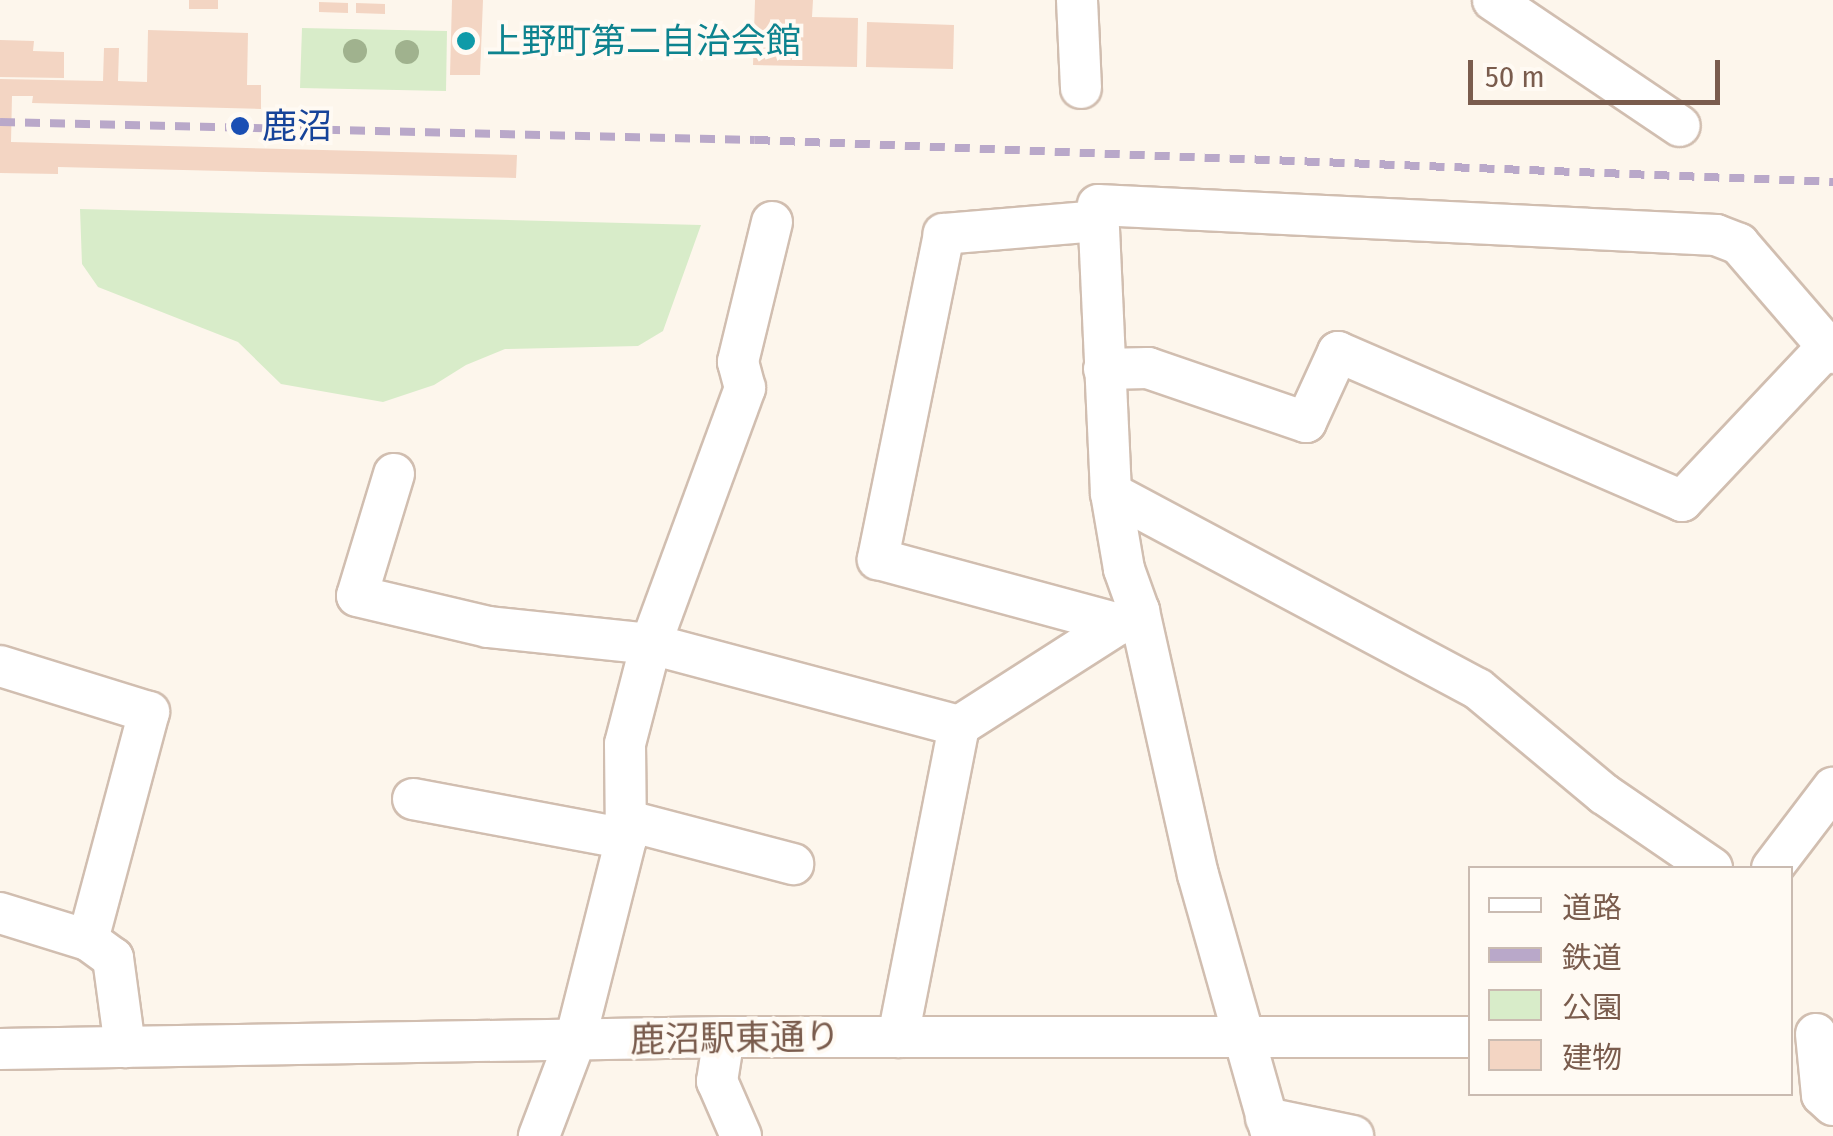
<!DOCTYPE html>
<html>
<head>
<meta charset="utf-8">
<style>
  body { margin:0 }
  #map { position:relative; width:1833px; height:1136px; overflow:hidden; background:#fdf6ec; font-family:"Fira Sans Condensed","Noto Sans JP",sans-serif }
  div>[style] { position:absolute }
  .green>* { inset:0; background:#d8ecc9 }
  .building>* { inset:0; background:#f3d5c3 }
  .roads { filter:drop-shadow(2px 0 #d1beb0) drop-shadow(-2px 0 #d1beb0) drop-shadow(0 2px #d1beb0) drop-shadow(0 -2px #d1beb0) }
  .minor>* { height:40px; margin:-20px; padding:0 20px; transform-origin:20px; border-radius:20px; background:#fff }
  .rail>* { height:8px; margin-top:-4px; transform-origin:0; background:repeating-linear-gradient(90deg,#b9a8c9 0 15px,transparent 0 25px) }
  .trees>* { width:24px; height:24px; margin:-12px; border-radius:50%; background:#a0b28e }
  .dots>* { width:28px; height:28px; translate:-50% -50%; box-sizing:border-box; border:5px solid #fffaf3; border-radius:50% }
  span { translate:-50% -50%; white-space:nowrap; text-align:center; line-height:1.15; -webkit-text-stroke:8px #fffaf3; paint-order:stroke }
  .culture-label { font-size:35px; color:#0d838f }
  .left { translate:0 -50%; text-align:left }
  .transit-label { font-size:35px; color:#164399 }
  .street-label { font-size:35px; color:#7a5c4d }
  .legend { position:absolute; left:1468px; top:866px; width:325px; height:230px; box-sizing:border-box; background:#fffaf3; border:2px solid #cabbb1; margin:0; padding:12px 18px; list-style:none; font-size:30px; color:#7a5c4d }
  .legend li { display:flex; align-items:center; gap:20px; height:50px }
  .legend b { width:50px; border:2px solid #cabbb1 }
  .scale { position:absolute; left:1468px; top:60px; width:252px; height:45px; box-sizing:border-box; border:5px solid #7a5c4d; border-top:0; padding-left:12px; font-size:30px; line-height:35px; white-space:nowrap; color:#7a5c4d; -webkit-text-stroke:8px #fffaf3; paint-order:stroke }
</style>
</head>
<body>
<div id="map">
  <div class="green">
    <i style="clip-path:polygon(302px 28px,447px 31px,446px 91px,300px 88px)"></i>
    <i style="clip-path:polygon(80px 209px,701px 225px,663px 331px,638px 346px,505px 349px,466px 365px,434px 385px,383px 402px,281px 384px,238px 342px,98px 287px,82px 264px)"></i>
  </div>
  <div class="building">
    <i style="clip-path:polygon(189px 0,218px 0,218px 9px,189px 9px)"></i>
    <i style="clip-path:polygon(452px 0,483px 0,480px 75px,450px 75px)"></i>
    <i style="clip-path:polygon(755px 0,813px 0,812px 17px,858px 18px,857px 67px,753px 65px)"></i>
    <i style="clip-path:polygon(319px 2px,348px 3px,348px 13px,319px 12px)"></i>
    <i style="clip-path:polygon(356px 3px,385px 4px,385px 14px,356px 13px)"></i>
    <i style="clip-path:polygon(867px 22px,954px 25px,953px 69px,866px 67px)"></i>
    <i style="clip-path:polygon(148px 30px,248px 33px,247px 85px,261px 85px,261px 109px,32px 103px,33px 96px,12px 96px,11px 142px,517px 155px,516px 178px,58px 167px,58px 174px,0 173px,0 79px,103px 81px,104px 48px,119px 48px,118px 81px,147px 82px)"></i>
    <i style="clip-path:polygon(0 40px,34px 41px,33px 51px,64px 52px,64px 78px,0 77px)"></i>
  </div>
  <div class="roads">
    <div class="minor">
      <i style="left:1077px;top:0;width:88px;rotate:87.4deg"></i>
      <i style="left:1493px;top:0;width:225px;rotate:34deg"></i>
      <i style="left:1098px;top:221px;width:155px;rotate:175.2deg"></i>
      <i style="left:944px;top:234px;width:332px;rotate:101.5deg"></i>
      <i style="left:878px;top:559px;width:250px;rotate:15.1deg"></i>
      <i style="left:772px;top:222px;width:144px;rotate:103.7deg"></i>
      <i style="left:738px;top:362px;width:27px;rotate:75deg"></i>
      <i style="left:745px;top:388px;width:273px;rotate:110.2deg"></i>
      <i style="left:651px;top:644px;width:319px;rotate:14.9deg"></i>
      <i style="left:959px;top:726px;width:214px;rotate:-32.6deg"></i>
      <i style="left:1104px;top:369px;width:44px;rotate:-1.3deg"></i>
      <i style="left:1148px;top:368px;width:167px;rotate:18.9deg"></i>
      <i style="left:1306px;top:422px;width:77px;rotate:-65.4deg"></i>
      <i style="left:1338px;top:352px;width:375px;rotate:23.4deg"></i>
      <i style="left:1682px;top:501px;width:212px;rotate:-46.7deg"></i>
      <i style="left:394px;top:474px;width:127px;rotate:106.9deg"></i>
      <i style="left:357px;top:596px;width:135px;rotate:13.3deg"></i>
      <i style="left:488px;top:627px;width:164px;rotate:6deg"></i>
      <i style="left:651px;top:644px;width:103px;rotate:104.6deg"></i>
      <i style="left:625px;top:744px;width:95px;rotate:89.4deg"></i>
      <i style="left:626px;top:839px;width:208px;rotate:104.2deg"></i>
      <i style="left:575px;top:1041px;width:102px;rotate:110.8deg"></i>
      <i style="left:1111px;top:493px;width:416px;rotate:28.1deg"></i>
      <i style="left:1478px;top:689px;width:164px;rotate:39.8deg"></i>
      <i style="left:1604px;top:794px;width:131px;rotate:34.4deg"></i>
      <i style="left:0;top:666px;width:156px;rotate:17.2deg"></i>
      <i style="left:149px;top:712px;width:236px;rotate:105deg"></i>
      <i style="left:413px;top:799px;width:217px;rotate:10.6deg"></i>
      <i style="left:625px;top:820px;width:174px;rotate:14.7deg"></i>
      <i style="left:1772px;top:868px;width:101px;rotate:-52.7deg"></i>
      <i style="left:0;top:913px;width:92px;rotate:17.1deg"></i>
      <i style="left:88px;top:940px;width:31px;rotate:36deg"></i>
      <i style="left:113px;top:958px;width:90px;rotate:82.3deg"></i>
      <i style="left:1816px;top:1034px;width:61px;rotate:84.4deg"></i>
      <i style="left:1822px;top:1095px;width:15px;rotate:42deg"></i>
      <i style="left:724px;top:1037px;width:45px;rotate:99deg"></i>
      <i style="left:717px;top:1081px;width:60px;rotate:66.4deg"></i>
      <i style="left:898px;top:1037px;width:317px;rotate:-78.9deg"></i>
      <i style="left:0;top:1049px;width:724px;rotate:-0.95deg"></i>
      <i style="left:724px;top:1037px;width:746px"></i>
      <i style="left:1266px;top:1118px;width:89px;rotate:11.7deg"></i>
      <i style="left:1272px;top:1136px;width:271px;rotate:-105.8deg"></i>
      <i style="left:1198px;top:875px;width:271px;rotate:-102.6deg"></i>
      <i style="left:1139px;top:611px;width:45px;rotate:-109.7deg"></i>
      <i style="left:1124px;top:569px;width:77px;rotate:-99.7deg"></i>
      <i style="left:1111px;top:493px;width:288px;rotate:-92.6deg"></i>
      <i style="left:1098px;top:205px;width:619px;rotate:2.78deg"></i>
      <i style="left:1716px;top:235px;width:25px;rotate:21deg"></i>
      <i style="left:1739px;top:244px;width:144px;rotate:49.2deg"></i>
    </div>
  </div>
  <div class="rail">
    <i style="left:0;top:122px;width:755px;rotate:1.37deg"></i>
    <i style="left:755px;top:140px;width:1079px;rotate:2.23deg"></i>
  </div>
  <div class="trees">
    <i style="left:355px;top:51px"></i>
    <i style="left:407px;top:52px"></i>
  </div>
  <div class="dots">
    <i style="left:466px;top:41px;background:#0f9aa8"></i>
    <i style="left:240px;top:126px;background:#1a4fb4"></i>
  </div>
  <div class="culture-label">
    <span class="left" style="left:486px;top:41px">上野町第二自治会館</span>
  </div>
  <div class="transit-label">
    <span class="left" style="left:262px;top:126px">鹿沼</span>
  </div>
  <div class="street-label">
    <span style="left:735px;top:1038px;rotate:-1deg">鹿沼駅東通り</span>
  </div>
  <ul class="legend">
  <li><b style="height:12px;background:#fff"></b>道路</li>
  <li><b style="height:12px;background:#b9a8c9"></b>鉄道</li>
  <li><b style="height:28px;background:#d8ecc9"></b>公園</li>
  <li><b style="height:28px;background:#f3d5c3"></b>建物</li>
  </ul>
  <div class="scale">50 m</div>
</div>
</body>
</html>
